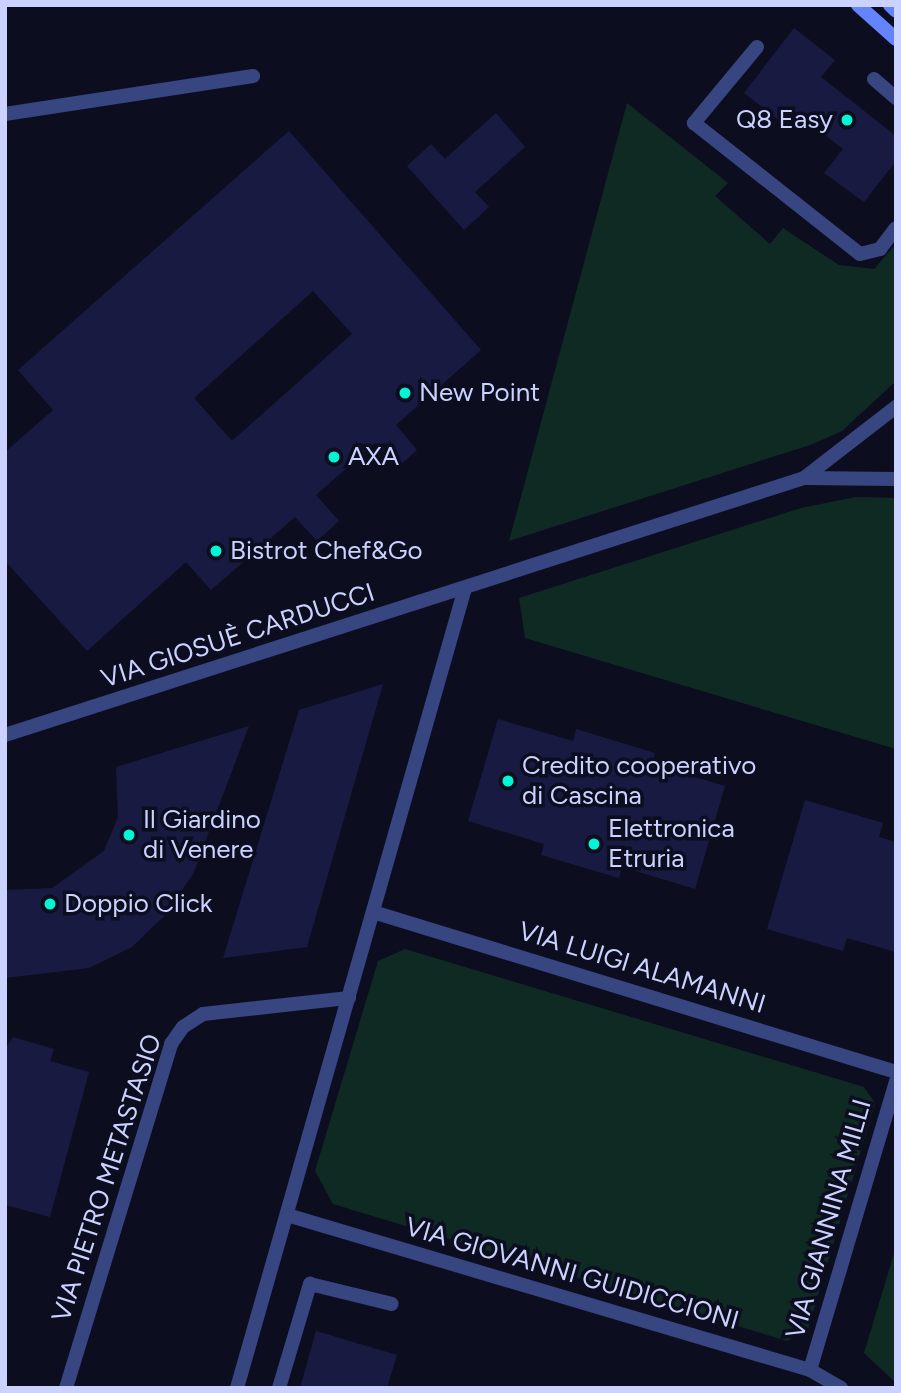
<!DOCTYPE html>
<html>
<head>
<meta charset="utf-8">
<style>
  body { margin:0 }
  #map { position:relative; width:901px; height:1393px; overflow:hidden; background:#0c0e20; font-family:Figtree,sans-serif }
  div>[style] { position:absolute }
  .green>* { inset:0; background:#0f2a23 }
  .building>* { inset:0; background:#181a41 }
  .lane>* { height:14px; margin:-7px; padding:0 7px; transform-origin:7px; border-radius:7px; background:#374580 }
  .street>* { height:14px; margin:-7px; padding:0 7px; transform-origin:7px; border-radius:7px; background:#374580 }
  .secondary>* { height:14px; margin:-7px; padding:0 7px; transform-origin:7px; border-radius:7px; background:#6383ff }
  .dots>* { width:19px; height:19px; translate:-50% -50%; box-sizing:border-box; border:4px solid #0c0e20; border-radius:50% }
  span { translate:-50% -50%; white-space:nowrap; text-align:center; line-height:1.15; -webkit-text-stroke:7px #0c0e20; paint-order:stroke }
  .poi-label { font-size:26px; color:#ccd2ff }
  .right { translate:-100% -50%; text-align:right }
  .left { translate:0 -50%; text-align:left }
  .street-label { font-size:26px; color:#ccd2ff }
  .frame { position:absolute; inset:0; border:7px solid #ccd2ff; pointer-events:none }
</style>
</head>
<body>
<div id="map">
  <div class="green">
    <i style="clip-path:polygon(627px 103px,728px 183px,715px 196px,770px 244px,783px 228px,839px 265px,874px 269px,896px 244px,896px 381px,842px 431px,813px 444px,509px 541px)"></i>
    <i style="clip-path:polygon(856px 497px,896px 498px,896px 749px,525px 638px,519px 598px,801px 508px)"></i>
    <i style="clip-path:polygon(405px 949px,864px 1087px,875px 1103px,808px 1329px,787px 1341px,333px 1204px,315px 1171px,378px 961px)"></i>
    <i style="clip-path:polygon(896px 1247px,896px 1383px,864px 1353px)"></i>
  </div>
  <div class="building">
    <i style="clip-path:polygon(794px 28px,835px 60px,821px 77px,896px 136px,896px 161px,864px 202px,824px 173px,843px 149px,796px 112px,785px 125px,744px 93px)"></i>
    <i style="clip-path:polygon(496px 113px,525px 147px,475px 192px,489px 207px,464px 230px,407px 166px,431px 144px,445px 159px)"></i>
    <i style="clip-path:polygon(evenodd,289px 131px,481px 350px,396px 425px,417px 450px,397px 468px,375px 443px,316px 495px,339px 521px,317px 541px,295px 517px,211px 590px,186px 562px,87px 651px,5px 561px,5px 452px,53px 410px,18px 370px,289px 131px,313px 291px,352px 334px,232px 441px,194px 398px,313px 291px)"></i>
    <i style="clip-path:polygon(383px 684px,307px 947px,223px 958px,299px 710px)"></i>
    <i style="clip-path:polygon(498px 719px,573px 741px,576px 729px,655px 753px,652px 764px,725px 786px,695px 889px,622px 867px,619px 878px,541px 855px,544px 844px,468px 821px)"></i>
    <i style="clip-path:polygon(249px 726px,193px 874px,164px 916px,132px 947px,89px 968px,5px 978px,5px 890px,52px 888px,104px 851px,118px 817px,116px 767px)"></i>
    <i style="clip-path:polygon(805px 800px,883px 823px,879px 837px,896px 842px,896px 952px,847px 938px,843px 951px,767px 929px)"></i>
    <i style="clip-path:polygon(13px 1037px,54px 1049px,50px 1061px,89px 1072px,50px 1217px,5px 1205px,5px 1049px)"></i>
    <i style="clip-path:polygon(316px 1331px,397px 1355px,387px 1388px,300px 1388px)"></i>
  </div>
  <div class="lane">
    <i style="left:757px;top:47px;width:99px;rotate:129.7deg"></i>
    <i style="left:694px;top:123px;width:211px;rotate:38.3deg"></i>
    <i style="left:860px;top:254px;width:21px;rotate:-14deg"></i>
    <i style="left:880px;top:249px;width:26px;rotate:-53deg"></i>
    <i style="left:874px;top:79px;width:29px;rotate:41deg"></i>
    <i style="left:279px;top:1388px;width:109px;rotate:-73.4deg"></i>
    <i style="left:310px;top:1284px;width:84px;rotate:13.7deg"></i>
  </div>
  <div class="street">
    <i style="left:5px;top:114px;width:251px;rotate:-8.7deg"></i>
    <i style="left:806px;top:478px;width:90px;rotate:0.6deg"></i>
    <i style="left:5px;top:735px;width:839px;rotate:-17.83deg"></i>
    <i style="left:804px;top:478px;width:116px;rotate:-37.7deg"></i>
    <i style="left:373px;top:912px;width:547px;rotate:17.01deg"></i>
    <i style="left:287px;top:1215px;width:545px;rotate:16.51deg"></i>
    <i style="left:810px;top:1370px;width:36px;rotate:30deg"></i>
    <i style="left:810px;top:1370px;width:302px;rotate:-73.4deg"></i>
    <i style="left:66px;top:1388px;width:360px;rotate:-73deg"></i>
    <i style="left:171px;top:1044px;width:21px;rotate:-55deg"></i>
    <i style="left:183px;top:1027px;width:24px;rotate:-33deg"></i>
    <i style="left:203px;top:1014px;width:147px;rotate:-6.3deg"></i>
    <i style="left:237px;top:1388px;width:832px;rotate:-74.09deg"></i>
  </div>
  <div class="secondary">
    <i style="left:858px;top:5px;width:51px;rotate:41.8deg"></i>
    <i style="left:890px;top:5px;width:8px;rotate:45deg"></i>
  </div>
  <div class="dots">
    <i style="left:847px;top:120px;background:#00f7d5"></i>
    <i style="left:405px;top:393px;background:#00f7d5"></i>
    <i style="left:334px;top:457px;background:#00f7d5"></i>
    <i style="left:216px;top:551px;background:#00f7d5"></i>
    <i style="left:508px;top:781px;background:#00f7d5"></i>
    <i style="left:129px;top:835px;background:#00f7d5"></i>
    <i style="left:594px;top:844px;background:#00f7d5"></i>
    <i style="left:50px;top:904px;background:#00f7d5"></i>
  </div>
  <div class="poi-label">
    <span class="right" style="left:833px;top:120px">Q8 Easy</span>
    <span class="left" style="left:419px;top:393px">New Point</span>
    <span class="left" style="left:348px;top:457px">AXA</span>
    <span class="left" style="left:230px;top:551px">Bistrot Chef&amp;Go</span>
    <span class="left" style="left:522px;top:781px">Credito cooperativo<br>di Cascina</span>
    <span class="left" style="left:143px;top:835px">Il Giardino<br>di Venere</span>
    <span class="left" style="left:608px;top:844px">Elettronica<br>Etruria</span>
    <span class="left" style="left:64px;top:904px">Doppio Click</span>
  </div>
  <div class="street-label">
    <span style="left:238px;top:636px;rotate:-18deg">VIA GIOSUÈ CARDUCCI</span>
    <span style="left:642px;top:968px;rotate:17deg">VIA LUIGI ALAMANNI</span>
    <span style="left:107px;top:1178px;rotate:-72deg">VIA PIETRO METASTASIO</span>
    <span style="left:829px;top:1219px;rotate:-74deg">VIA GIANNINA MILLI</span>
    <span style="left:572px;top:1274px;rotate:16deg">VIA GIOVANNI GUIDICCIONI</span>
  </div>
  <div class="frame"></div>
</div>
</body>
</html>
